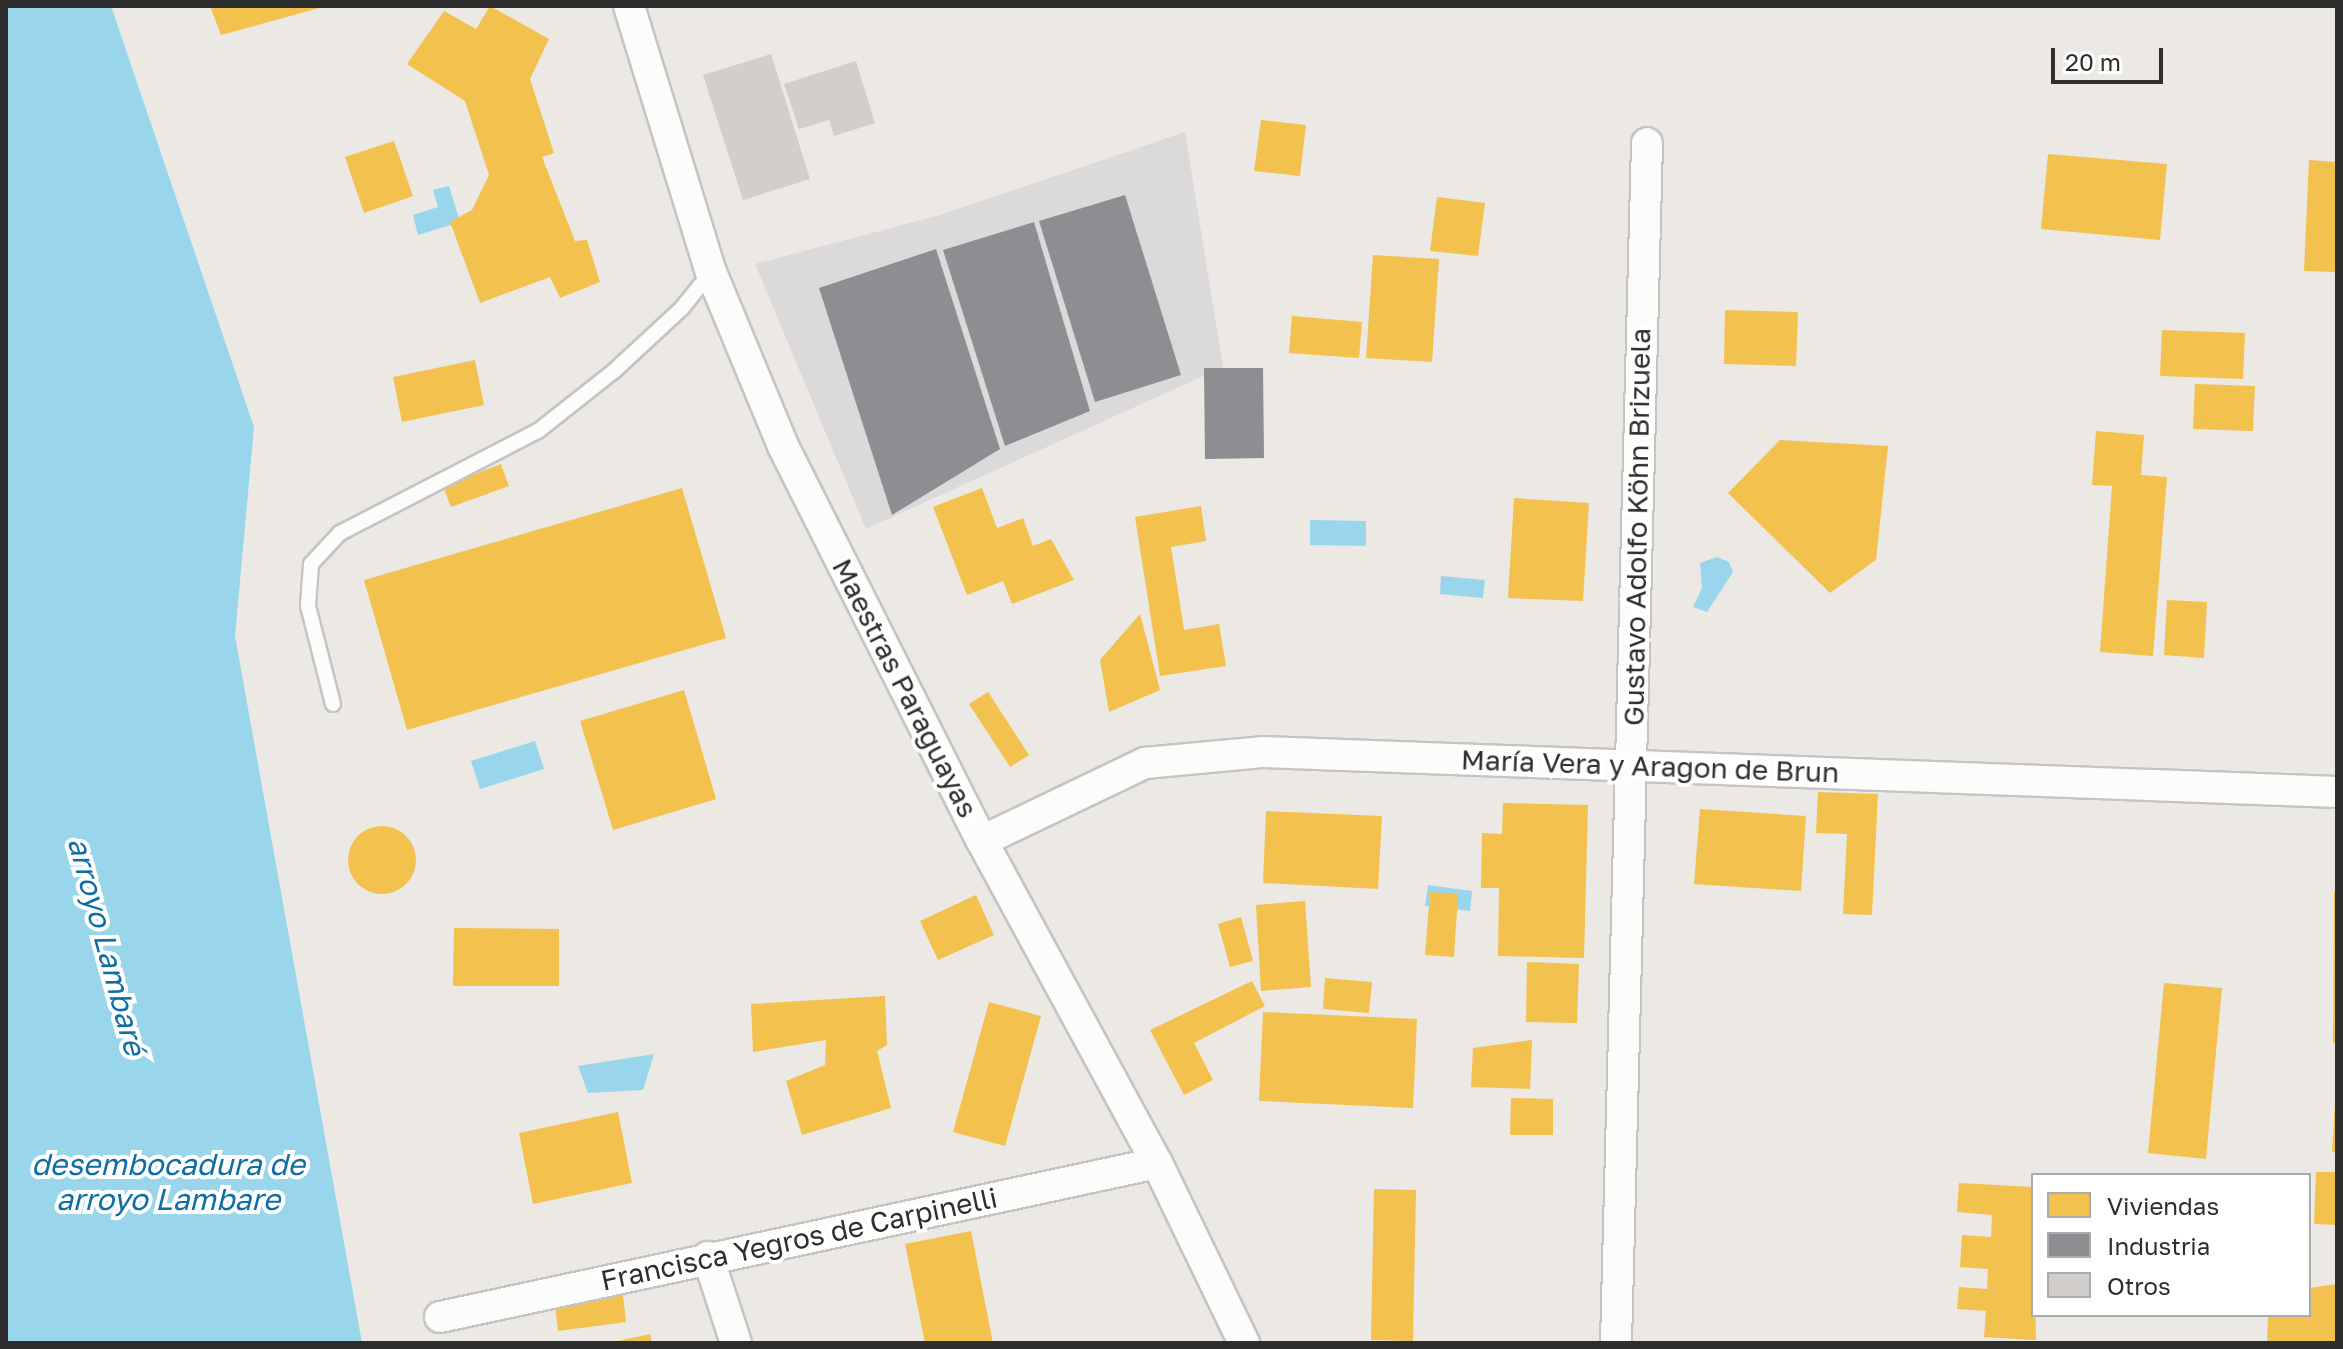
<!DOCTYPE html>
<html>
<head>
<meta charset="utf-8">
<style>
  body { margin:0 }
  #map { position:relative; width:2343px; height:1349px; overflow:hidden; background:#ece8e4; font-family:"Golos Text",sans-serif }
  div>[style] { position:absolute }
  .industrial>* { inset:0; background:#dcd9db }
  .water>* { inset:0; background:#99d6ec }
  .homes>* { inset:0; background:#f2c14e }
  .round { border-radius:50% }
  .industry>* { inset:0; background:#8d8d92 }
  .building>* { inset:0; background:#d1cecb }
  .roads { filter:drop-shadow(2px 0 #c5c4c5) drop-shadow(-2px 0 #c5c4c5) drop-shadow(0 2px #c5c4c5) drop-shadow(0 -2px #c5c4c5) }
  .lane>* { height:14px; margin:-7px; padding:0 7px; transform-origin:7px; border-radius:7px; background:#fcfcfb }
  .street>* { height:30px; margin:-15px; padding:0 15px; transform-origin:15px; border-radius:15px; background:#fcfcfb }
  span { translate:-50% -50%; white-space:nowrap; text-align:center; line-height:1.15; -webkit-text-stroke:8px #fff; paint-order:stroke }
  .street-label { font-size:28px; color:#2e2e2e }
  .water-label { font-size:30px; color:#0d6fa3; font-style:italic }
  .frame { position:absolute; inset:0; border:8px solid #2e2e2e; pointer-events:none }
  .legend { position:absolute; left:2031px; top:1173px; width:280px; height:144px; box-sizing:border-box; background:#fff; border:2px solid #ababab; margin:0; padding:10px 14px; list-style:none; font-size:24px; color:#2e2e2e }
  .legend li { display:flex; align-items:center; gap:16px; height:40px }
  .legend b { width:40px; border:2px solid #ababab }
  .scale { position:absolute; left:2051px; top:48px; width:112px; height:36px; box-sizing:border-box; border:4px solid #2e2e2e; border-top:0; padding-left:10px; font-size:24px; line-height:28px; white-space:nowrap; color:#2e2e2e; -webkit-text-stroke:6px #fff; paint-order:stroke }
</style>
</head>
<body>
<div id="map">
  <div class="industrial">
    <i style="clip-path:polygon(1185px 132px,1223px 367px,866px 529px,755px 264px,940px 215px)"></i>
  </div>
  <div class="water">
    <i style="clip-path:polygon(6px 6px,111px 6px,254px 427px,235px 636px,362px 1343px,6px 1343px)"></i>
    <i style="clip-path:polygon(449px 186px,460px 222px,418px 235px,413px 215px,438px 207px,433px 190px)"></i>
    <i style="clip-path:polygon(1310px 520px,1366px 521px,1366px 546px,1310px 545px)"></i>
    <i style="clip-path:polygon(1717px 557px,1729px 562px,1733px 572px,1707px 612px,1693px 607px,1702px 588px,1700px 563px)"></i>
    <i style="clip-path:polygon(1441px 576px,1485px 580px,1483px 598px,1440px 594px)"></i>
    <i style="clip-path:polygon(535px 741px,544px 769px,480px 789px,471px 761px)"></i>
    <i style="clip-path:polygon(1428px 885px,1472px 891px,1470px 911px,1425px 906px)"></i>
    <i style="clip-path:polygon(654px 1054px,643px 1090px,588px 1093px,578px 1066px)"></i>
  </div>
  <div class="homes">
    <i style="clip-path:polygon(210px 6px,322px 6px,323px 7px,221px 35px)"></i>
    <i style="clip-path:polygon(490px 6px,549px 39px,530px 79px,554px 153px,542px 157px,575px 241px,587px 240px,600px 282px,560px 298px,550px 277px,480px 303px,450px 222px,472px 210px,489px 175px,465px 101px,407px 64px,444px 11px,476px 29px)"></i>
    <i style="clip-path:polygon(1261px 120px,1306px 125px,1300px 176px,1254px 171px)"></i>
    <i style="clip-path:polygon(394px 141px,413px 196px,364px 213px,345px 157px)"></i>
    <i style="clip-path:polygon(2048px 154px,2167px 164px,2160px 240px,2041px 229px)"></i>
    <i style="clip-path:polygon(2309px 160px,2337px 162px,2337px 272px,2304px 271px)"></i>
    <i style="clip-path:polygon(1437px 197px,1485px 203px,1478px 256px,1430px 251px)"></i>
    <i style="clip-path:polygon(1373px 255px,1439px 259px,1432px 362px,1366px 358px)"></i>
    <i style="clip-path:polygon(1725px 310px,1798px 312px,1796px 366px,1724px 364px)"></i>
    <i style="clip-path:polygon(1292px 316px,1362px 322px,1359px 358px,1289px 353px)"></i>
    <i style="clip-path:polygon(2162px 330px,2245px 333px,2243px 379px,2160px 376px)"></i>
    <i style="clip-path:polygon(475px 360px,484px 405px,402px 422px,393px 377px)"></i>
    <i style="clip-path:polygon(2195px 384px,2255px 386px,2253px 431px,2193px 429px)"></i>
    <i style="clip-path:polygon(2096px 431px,2144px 435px,2141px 475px,2167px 477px,2153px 656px,2100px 652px,2112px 486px,2092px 485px)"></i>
    <i style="clip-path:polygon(1780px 440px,1888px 446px,1876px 560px,1830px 593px,1728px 493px)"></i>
    <i style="clip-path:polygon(501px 464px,509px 486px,451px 507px,443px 486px)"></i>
    <i style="clip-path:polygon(682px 488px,726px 638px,407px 730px,364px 580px)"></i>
    <i style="clip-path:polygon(982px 488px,997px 528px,1023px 518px,1033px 546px,1051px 539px,1074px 580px,1012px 604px,1003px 581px,967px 595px,933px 507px)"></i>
    <i style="clip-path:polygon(1514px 498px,1589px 503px,1583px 601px,1508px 598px)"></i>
    <i style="clip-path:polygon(1201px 506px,1206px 541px,1171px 547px,1184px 630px,1219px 624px,1226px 666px,1160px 676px,1135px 517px)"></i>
    <i style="clip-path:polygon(2167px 600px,2207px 602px,2204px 658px,2164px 655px)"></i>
    <i style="clip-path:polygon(1140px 614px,1160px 690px,1109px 712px,1100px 660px)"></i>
    <i style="clip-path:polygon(684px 690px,716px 799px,613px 830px,580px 721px)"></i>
    <i style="clip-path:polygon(988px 692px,1029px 755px,1010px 767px,969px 704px)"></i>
    <i style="clip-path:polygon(1818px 792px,1878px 794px,1872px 915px,1843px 914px,1847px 834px,1816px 833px)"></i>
    <i style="clip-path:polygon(1503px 803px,1588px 805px,1584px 958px,1498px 956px,1499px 888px,1481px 888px,1482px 833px,1502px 834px)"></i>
    <i style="clip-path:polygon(1700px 809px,1806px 816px,1801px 891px,1694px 884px)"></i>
    <i style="clip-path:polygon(1266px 811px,1382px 816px,1378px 889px,1263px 883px)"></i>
    <i class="round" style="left:348px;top:826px;width:68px;height:68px"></i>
    <i style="clip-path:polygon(2334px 891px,2337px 891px,2337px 1044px,2333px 1043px)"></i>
    <i style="clip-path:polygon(1430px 892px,1458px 894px,1454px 957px,1425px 955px)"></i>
    <i style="clip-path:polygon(976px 895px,994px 935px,938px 960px,920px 921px)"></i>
    <i style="clip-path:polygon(1305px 901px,1311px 987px,1261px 991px,1256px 905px)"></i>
    <i style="clip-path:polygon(1241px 917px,1253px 961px,1230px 967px,1218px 924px)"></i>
    <i style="clip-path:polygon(454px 928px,559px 929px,559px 986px,453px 986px)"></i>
    <i style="clip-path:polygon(1527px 962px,1579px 964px,1577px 1023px,1526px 1022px)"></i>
    <i style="clip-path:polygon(1325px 978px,1372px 982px,1369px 1013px,1323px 1009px)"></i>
    <i style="clip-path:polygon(1252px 981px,1265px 1006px,1194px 1043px,1213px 1080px,1184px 1095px,1150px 1030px)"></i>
    <i style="clip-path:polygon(2164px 983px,2222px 988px,2206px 1159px,2148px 1153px)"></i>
    <i style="clip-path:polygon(885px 996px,887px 1045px,877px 1051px,891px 1108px,802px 1135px,786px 1081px,825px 1065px,826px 1040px,753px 1052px,751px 1004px)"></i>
    <i style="clip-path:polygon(989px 1002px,1041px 1016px,1005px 1146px,953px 1132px)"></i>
    <i style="clip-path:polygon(1263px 1012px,1417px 1019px,1413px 1108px,1259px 1101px)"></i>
    <i style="clip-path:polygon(1532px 1040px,1530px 1089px,1471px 1087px,1473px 1048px)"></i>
    <i style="clip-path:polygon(1511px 1098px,1553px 1099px,1553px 1135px,1510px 1135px)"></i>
    <i style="clip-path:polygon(2335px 1103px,2337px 1104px,2337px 1153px,2332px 1152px)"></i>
    <i style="clip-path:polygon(618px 1112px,632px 1183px,533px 1204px,519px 1133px)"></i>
    <i style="clip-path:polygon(2316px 1172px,2337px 1172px,2337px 1225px,2314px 1224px)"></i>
    <i style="clip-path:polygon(1959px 1183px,2033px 1187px,2036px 1340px,1984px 1337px,1986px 1311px,1957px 1309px,1959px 1287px,1987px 1289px,1988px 1269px,1960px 1267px,1962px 1235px,1991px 1237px,1992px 1215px,1957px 1212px)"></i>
    <i style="clip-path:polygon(1374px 1189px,1416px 1190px,1413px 1341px,1371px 1340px)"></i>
    <i style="clip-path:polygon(971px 1231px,993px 1343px,925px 1343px,905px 1244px)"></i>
    <i style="clip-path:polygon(2337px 1284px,2337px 1343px,2267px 1343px,2268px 1315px,2309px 1315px,2309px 1288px)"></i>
    <i style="clip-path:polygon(622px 1287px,626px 1322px,558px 1331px,554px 1296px)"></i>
    <i style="clip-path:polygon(650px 1334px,652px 1343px,613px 1343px,613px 1342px)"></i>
  </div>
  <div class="industry">
    <i style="clip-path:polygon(1125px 195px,1181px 375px,1095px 402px,1039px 221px)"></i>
    <i style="clip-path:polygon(1034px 222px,1090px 411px,1005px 446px,943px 250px)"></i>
    <i style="clip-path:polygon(936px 249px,1000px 449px,892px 515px,819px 288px)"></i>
    <i style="clip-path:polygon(1204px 368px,1263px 368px,1264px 458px,1205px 459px)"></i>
  </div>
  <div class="building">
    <i style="clip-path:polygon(771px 54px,810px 179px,743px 200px,703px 75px)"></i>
    <i style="clip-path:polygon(856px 61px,875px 123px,834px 136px,829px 120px,799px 129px,784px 84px)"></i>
  </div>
  <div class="roads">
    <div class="lane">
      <i style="left:333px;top:704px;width:101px;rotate:-104.3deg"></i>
      <i style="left:308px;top:606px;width:42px;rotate:-85.9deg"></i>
      <i style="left:311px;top:564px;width:42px;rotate:-46.9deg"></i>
      <i style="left:340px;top:533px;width:223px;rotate:-27.3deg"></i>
      <i style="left:538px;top:431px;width:97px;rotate:-38.3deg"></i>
      <i style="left:614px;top:371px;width:93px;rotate:-42.8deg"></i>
      <i style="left:682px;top:308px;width:46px;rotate:-51.1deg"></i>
    </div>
    <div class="street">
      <i style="left:629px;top:6px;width:278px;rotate:72.9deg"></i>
      <i style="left:711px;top:272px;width:188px;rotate:67.5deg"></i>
      <i style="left:783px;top:446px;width:442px;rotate:63.3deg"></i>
      <i style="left:982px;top:841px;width:366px;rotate:61.5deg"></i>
      <i style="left:1157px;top:1163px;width:200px;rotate:64.2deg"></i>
      <i style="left:982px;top:841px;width:181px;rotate:-25.6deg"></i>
      <i style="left:1145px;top:763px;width:120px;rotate:-5.3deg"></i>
      <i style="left:1264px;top:752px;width:1074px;rotate:2.13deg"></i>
      <i style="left:708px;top:1257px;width:90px;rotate:72deg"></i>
      <i style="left:440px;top:1317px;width:733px;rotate:-12.12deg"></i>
      <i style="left:1616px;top:1343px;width:1200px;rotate:-88.52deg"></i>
    </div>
  </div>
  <div class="street-label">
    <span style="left:1637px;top:527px;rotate:-89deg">Gustavo Adolfo Köhn Brizuela</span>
    <span style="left:905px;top:688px;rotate:63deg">Maestras Paraguayas</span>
    <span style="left:1650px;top:766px;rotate:2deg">María Vera y Aragon de Brun</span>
    <span style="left:799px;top:1239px;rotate:-12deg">Francisca Yegros de Carpinelli</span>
  </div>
  <div class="water-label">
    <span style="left:107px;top:946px;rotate:75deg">arroyo Lambaré</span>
    <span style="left:168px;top:1181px">desembocadura de<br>arroyo Lambare</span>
  </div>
  <div class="frame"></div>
  <ul class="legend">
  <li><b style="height:22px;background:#f2c14e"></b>Viviendas</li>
  <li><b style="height:22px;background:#8d8d92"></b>Industria</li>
  <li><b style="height:22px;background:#d1cecb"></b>Otros</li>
  </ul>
  <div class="scale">20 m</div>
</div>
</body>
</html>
